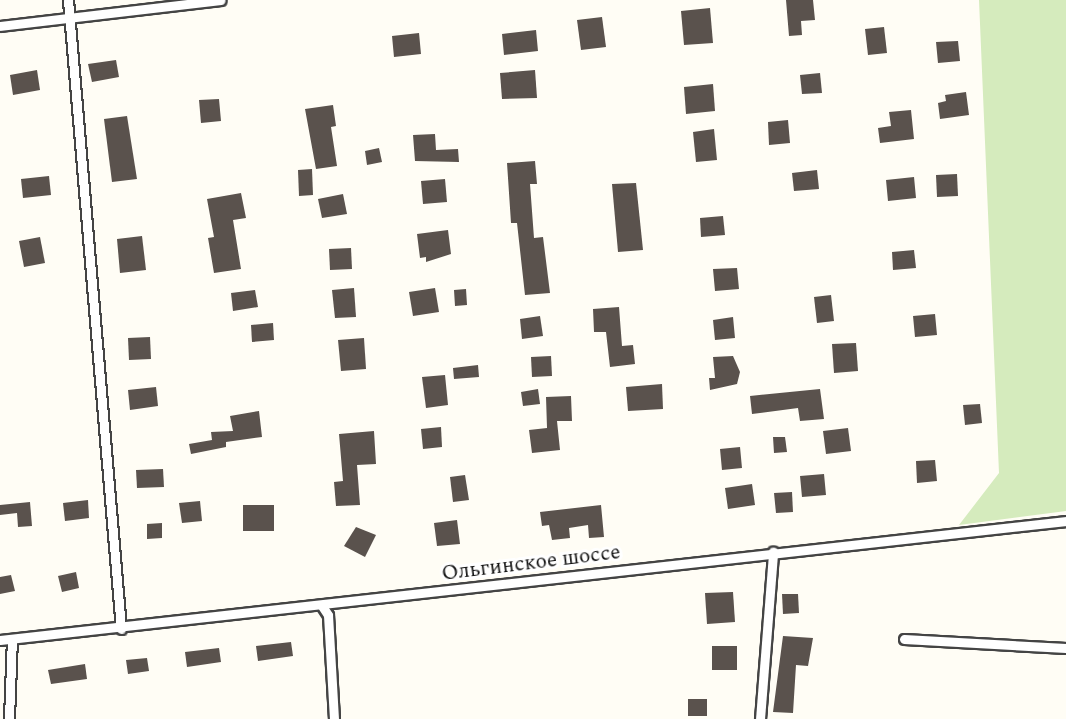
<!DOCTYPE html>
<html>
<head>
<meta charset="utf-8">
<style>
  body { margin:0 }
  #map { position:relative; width:1066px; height:719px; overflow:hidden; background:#fffdf5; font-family:Spectral,serif }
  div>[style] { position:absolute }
  .green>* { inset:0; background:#d5ebbd }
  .building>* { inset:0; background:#5a524d }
  .roads { filter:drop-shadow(2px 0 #444) drop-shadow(-2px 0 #444) drop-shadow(0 2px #444) drop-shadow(0 -2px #444) }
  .street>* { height:9px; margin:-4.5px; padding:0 4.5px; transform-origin:4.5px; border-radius:4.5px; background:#fff }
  span { translate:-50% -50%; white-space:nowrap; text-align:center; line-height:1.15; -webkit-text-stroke:6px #fff; paint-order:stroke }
  .street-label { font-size:21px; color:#111 }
</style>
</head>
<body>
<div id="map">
  <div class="green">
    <i style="clip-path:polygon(979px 0,1066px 0,1066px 511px,959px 525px,999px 473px)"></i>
  </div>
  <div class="building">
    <i style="clip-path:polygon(786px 0,813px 0,815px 20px,801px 21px,802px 35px,789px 36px)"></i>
    <i style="clip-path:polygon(710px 8px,713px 43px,684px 45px,681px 11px)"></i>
    <i style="clip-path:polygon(602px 17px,606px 47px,581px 50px,577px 20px)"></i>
    <i style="clip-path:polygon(884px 27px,887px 53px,868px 55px,865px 29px)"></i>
    <i style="clip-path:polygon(536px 30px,538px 51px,504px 55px,502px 34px)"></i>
    <i style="clip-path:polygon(419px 33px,421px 54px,394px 57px,392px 36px)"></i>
    <i style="clip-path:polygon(958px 41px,960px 61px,938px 63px,936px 42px)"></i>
    <i style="clip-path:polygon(116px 60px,119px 77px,92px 82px,88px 64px)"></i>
    <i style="clip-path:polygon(37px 70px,40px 90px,13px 95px,10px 75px)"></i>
    <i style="clip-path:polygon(535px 70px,537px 98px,502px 99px,500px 73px)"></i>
    <i style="clip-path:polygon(820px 73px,822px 93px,802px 94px,800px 75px)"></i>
    <i style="clip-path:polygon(713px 84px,715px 111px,686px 114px,684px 87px)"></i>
    <i style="clip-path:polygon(966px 92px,969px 115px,940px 119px,938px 103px,946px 101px,945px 95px)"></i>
    <i style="clip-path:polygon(219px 99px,221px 121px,201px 123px,199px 100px)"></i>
    <i style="clip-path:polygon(333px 105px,336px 126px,331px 127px,337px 166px,316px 169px,305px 109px)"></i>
    <i style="clip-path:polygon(911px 110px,914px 139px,880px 143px,878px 128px,891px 126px,889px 112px)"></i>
    <i style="clip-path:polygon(127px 116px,137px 179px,112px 182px,104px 119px)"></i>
    <i style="clip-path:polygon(788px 120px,790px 143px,769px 145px,768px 122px)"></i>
    <i style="clip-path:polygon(714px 129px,717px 160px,696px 162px,693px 132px)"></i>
    <i style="clip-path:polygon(435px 134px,436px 150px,458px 149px,459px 162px,415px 161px,413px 135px)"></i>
    <i style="clip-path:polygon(379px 148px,382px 162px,367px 165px,365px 151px)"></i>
    <i style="clip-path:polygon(535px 161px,537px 184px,530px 184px,534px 238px,543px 237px,550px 293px,525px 295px,517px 223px,511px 223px,507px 163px)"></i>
    <i style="clip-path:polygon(312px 169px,313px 195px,299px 196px,298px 170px)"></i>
    <i style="clip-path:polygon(817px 170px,819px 189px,794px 191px,792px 173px)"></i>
    <i style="clip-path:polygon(957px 174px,958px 196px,937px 197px,936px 175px)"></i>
    <i style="clip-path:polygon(49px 176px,51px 195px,23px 198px,21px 179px)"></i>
    <i style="clip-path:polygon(914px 177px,916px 198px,888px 201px,886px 180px)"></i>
    <i style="clip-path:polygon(445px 179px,447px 202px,423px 204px,421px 181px)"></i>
    <i style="clip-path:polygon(636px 183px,643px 250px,618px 252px,612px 184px)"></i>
    <i style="clip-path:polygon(241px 193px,246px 218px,233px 220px,241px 269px,214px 273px,208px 238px,214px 237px,207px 199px)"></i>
    <i style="clip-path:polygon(343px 194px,347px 214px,322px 218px,318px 199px)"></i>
    <i style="clip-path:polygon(723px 216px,725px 235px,701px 237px,700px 218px)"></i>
    <i style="clip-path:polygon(448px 230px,451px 254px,426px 262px,426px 257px,420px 258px,417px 234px)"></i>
    <i style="clip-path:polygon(142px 236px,146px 270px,120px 273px,117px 239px)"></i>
    <i style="clip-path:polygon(40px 237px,45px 263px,24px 267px,19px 241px)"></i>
    <i style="clip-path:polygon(351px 248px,352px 269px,330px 270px,329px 249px)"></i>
    <i style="clip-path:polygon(914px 250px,916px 268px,893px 270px,892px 252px)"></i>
    <i style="clip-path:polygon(737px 268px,739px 289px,715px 291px,713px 269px)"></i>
    <i style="clip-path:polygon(354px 288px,356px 317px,335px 318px,332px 290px)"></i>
    <i style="clip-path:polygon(435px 288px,439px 312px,413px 316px,409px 292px)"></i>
    <i style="clip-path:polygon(466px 289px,467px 305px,455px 306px,454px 290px)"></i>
    <i style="clip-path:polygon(255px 290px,258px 307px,233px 311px,231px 293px)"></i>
    <i style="clip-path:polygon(831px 295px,834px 321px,817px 323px,814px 297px)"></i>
    <i style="clip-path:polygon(619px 307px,622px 346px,633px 345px,635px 364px,610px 367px,606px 332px,594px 332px,593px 309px)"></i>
    <i style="clip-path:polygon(935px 314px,937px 335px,915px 337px,913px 316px)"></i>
    <i style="clip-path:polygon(540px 316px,543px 336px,522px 339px,520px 319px)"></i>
    <i style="clip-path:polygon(733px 317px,735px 338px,715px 340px,713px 320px)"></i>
    <i style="clip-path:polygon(273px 323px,274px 340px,252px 342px,251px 325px)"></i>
    <i style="clip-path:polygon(150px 337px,151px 359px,129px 360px,128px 338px)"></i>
    <i style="clip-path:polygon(364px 338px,366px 369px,341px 371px,338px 340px)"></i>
    <i style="clip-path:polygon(856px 343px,858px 371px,834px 373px,832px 344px)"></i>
    <i style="clip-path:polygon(551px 356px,552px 376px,532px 377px,531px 357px)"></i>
    <i style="clip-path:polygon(733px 356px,740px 372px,737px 384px,710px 390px,709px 378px,715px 378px,713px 357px)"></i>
    <i style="clip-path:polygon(478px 365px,479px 377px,454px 379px,453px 368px)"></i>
    <i style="clip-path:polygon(445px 375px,448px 405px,426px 408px,422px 377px)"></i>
    <i style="clip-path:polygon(662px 384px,663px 409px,628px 411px,626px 387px)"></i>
    <i style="clip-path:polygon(156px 387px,158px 406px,130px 410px,128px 390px)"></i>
    <i style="clip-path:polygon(538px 389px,540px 404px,523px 406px,521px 392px)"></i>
    <i style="clip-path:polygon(820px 389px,824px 419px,800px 421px,798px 408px,752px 414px,750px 396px)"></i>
    <i style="clip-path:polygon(571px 396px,572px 421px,557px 421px,560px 450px,532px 453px,529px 430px,547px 428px,546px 397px)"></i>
    <i style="clip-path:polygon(980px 404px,982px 423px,965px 425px,963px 405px)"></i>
    <i style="clip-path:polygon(259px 411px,262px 437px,226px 442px,226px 447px,191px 454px,189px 444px,212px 440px,211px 432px,233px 431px,230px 416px)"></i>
    <i style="clip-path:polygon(441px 427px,442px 447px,423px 449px,421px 429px)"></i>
    <i style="clip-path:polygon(848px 428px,851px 451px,826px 454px,823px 431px)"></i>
    <i style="clip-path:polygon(374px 431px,376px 464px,357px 465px,360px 505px,336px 506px,334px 482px,343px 481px,339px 434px)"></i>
    <i style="clip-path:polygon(773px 437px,785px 437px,787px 452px,774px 453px)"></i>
    <i style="clip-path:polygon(740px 447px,742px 468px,722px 470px,720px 449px)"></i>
    <i style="clip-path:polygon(935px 460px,937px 481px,917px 483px,916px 461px)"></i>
    <i style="clip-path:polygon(163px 469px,164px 487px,137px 488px,136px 470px)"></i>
    <i style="clip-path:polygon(824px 474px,826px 495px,802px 497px,800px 476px)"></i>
    <i style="clip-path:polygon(465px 475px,469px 500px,453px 502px,450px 477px)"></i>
    <i style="clip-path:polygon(752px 484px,755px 505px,728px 509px,725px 488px)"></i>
    <i style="clip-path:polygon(792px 492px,793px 512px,776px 513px,774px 493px)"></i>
    <i style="clip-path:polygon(88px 500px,89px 518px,65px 521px,63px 503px)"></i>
    <i style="clip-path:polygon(200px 501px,202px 521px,182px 523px,179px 503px)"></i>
    <i style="clip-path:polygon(30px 502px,32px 526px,18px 527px,17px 513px,0 515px,0 505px)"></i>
    <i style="clip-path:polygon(243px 505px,274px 505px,274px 531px,243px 531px)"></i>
    <i style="clip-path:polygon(601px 505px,604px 537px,589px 538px,588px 525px,569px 528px,570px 538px,552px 540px,549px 525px,542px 526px,540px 512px)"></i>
    <i style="clip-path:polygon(457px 520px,460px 544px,437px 546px,434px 523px)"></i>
    <i style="clip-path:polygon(162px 523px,162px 538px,147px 539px,147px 524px)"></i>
    <i style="clip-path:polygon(356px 527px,376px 535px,365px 557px,344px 546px)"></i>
    <i style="clip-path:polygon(76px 572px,79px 588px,62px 592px,58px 576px)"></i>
    <i style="clip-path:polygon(11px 575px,15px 591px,0 594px,0 577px)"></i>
    <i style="clip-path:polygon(733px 592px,735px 622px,707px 624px,705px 593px)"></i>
    <i style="clip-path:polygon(782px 594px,798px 594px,799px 613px,783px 614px)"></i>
    <i style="clip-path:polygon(783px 636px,813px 638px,808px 666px,796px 665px,793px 713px,773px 712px)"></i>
    <i style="clip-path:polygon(291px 642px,293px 656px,258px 661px,256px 646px)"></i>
    <i style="clip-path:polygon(712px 646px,737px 646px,737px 670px,712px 670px)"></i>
    <i style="clip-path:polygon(219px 648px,221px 662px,187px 667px,185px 652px)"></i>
    <i style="clip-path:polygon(147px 658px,149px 671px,128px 674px,126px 660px)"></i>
    <i style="clip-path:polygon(85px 664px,87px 679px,51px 684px,48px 670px)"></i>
    <i style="clip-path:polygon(688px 699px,707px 699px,707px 716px,688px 716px)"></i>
  </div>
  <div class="roads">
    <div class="street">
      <i style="left:68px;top:0;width:631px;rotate:85.18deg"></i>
      <i style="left:0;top:26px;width:222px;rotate:-6.7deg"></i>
      <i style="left:322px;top:606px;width:11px;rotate:56deg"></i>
      <i style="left:328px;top:615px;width:104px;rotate:86.7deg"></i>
      <i style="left:904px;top:639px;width:162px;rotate:3.2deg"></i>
      <i style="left:0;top:640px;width:1073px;rotate:-6.37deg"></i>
      <i style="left:9px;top:719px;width:80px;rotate:-87.9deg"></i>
      <i style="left:760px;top:719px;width:168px;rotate:-85.5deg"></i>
    </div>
  </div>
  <div class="street-label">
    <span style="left:531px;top:563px;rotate:-7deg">Ольгинское шоссе</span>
  </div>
</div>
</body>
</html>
